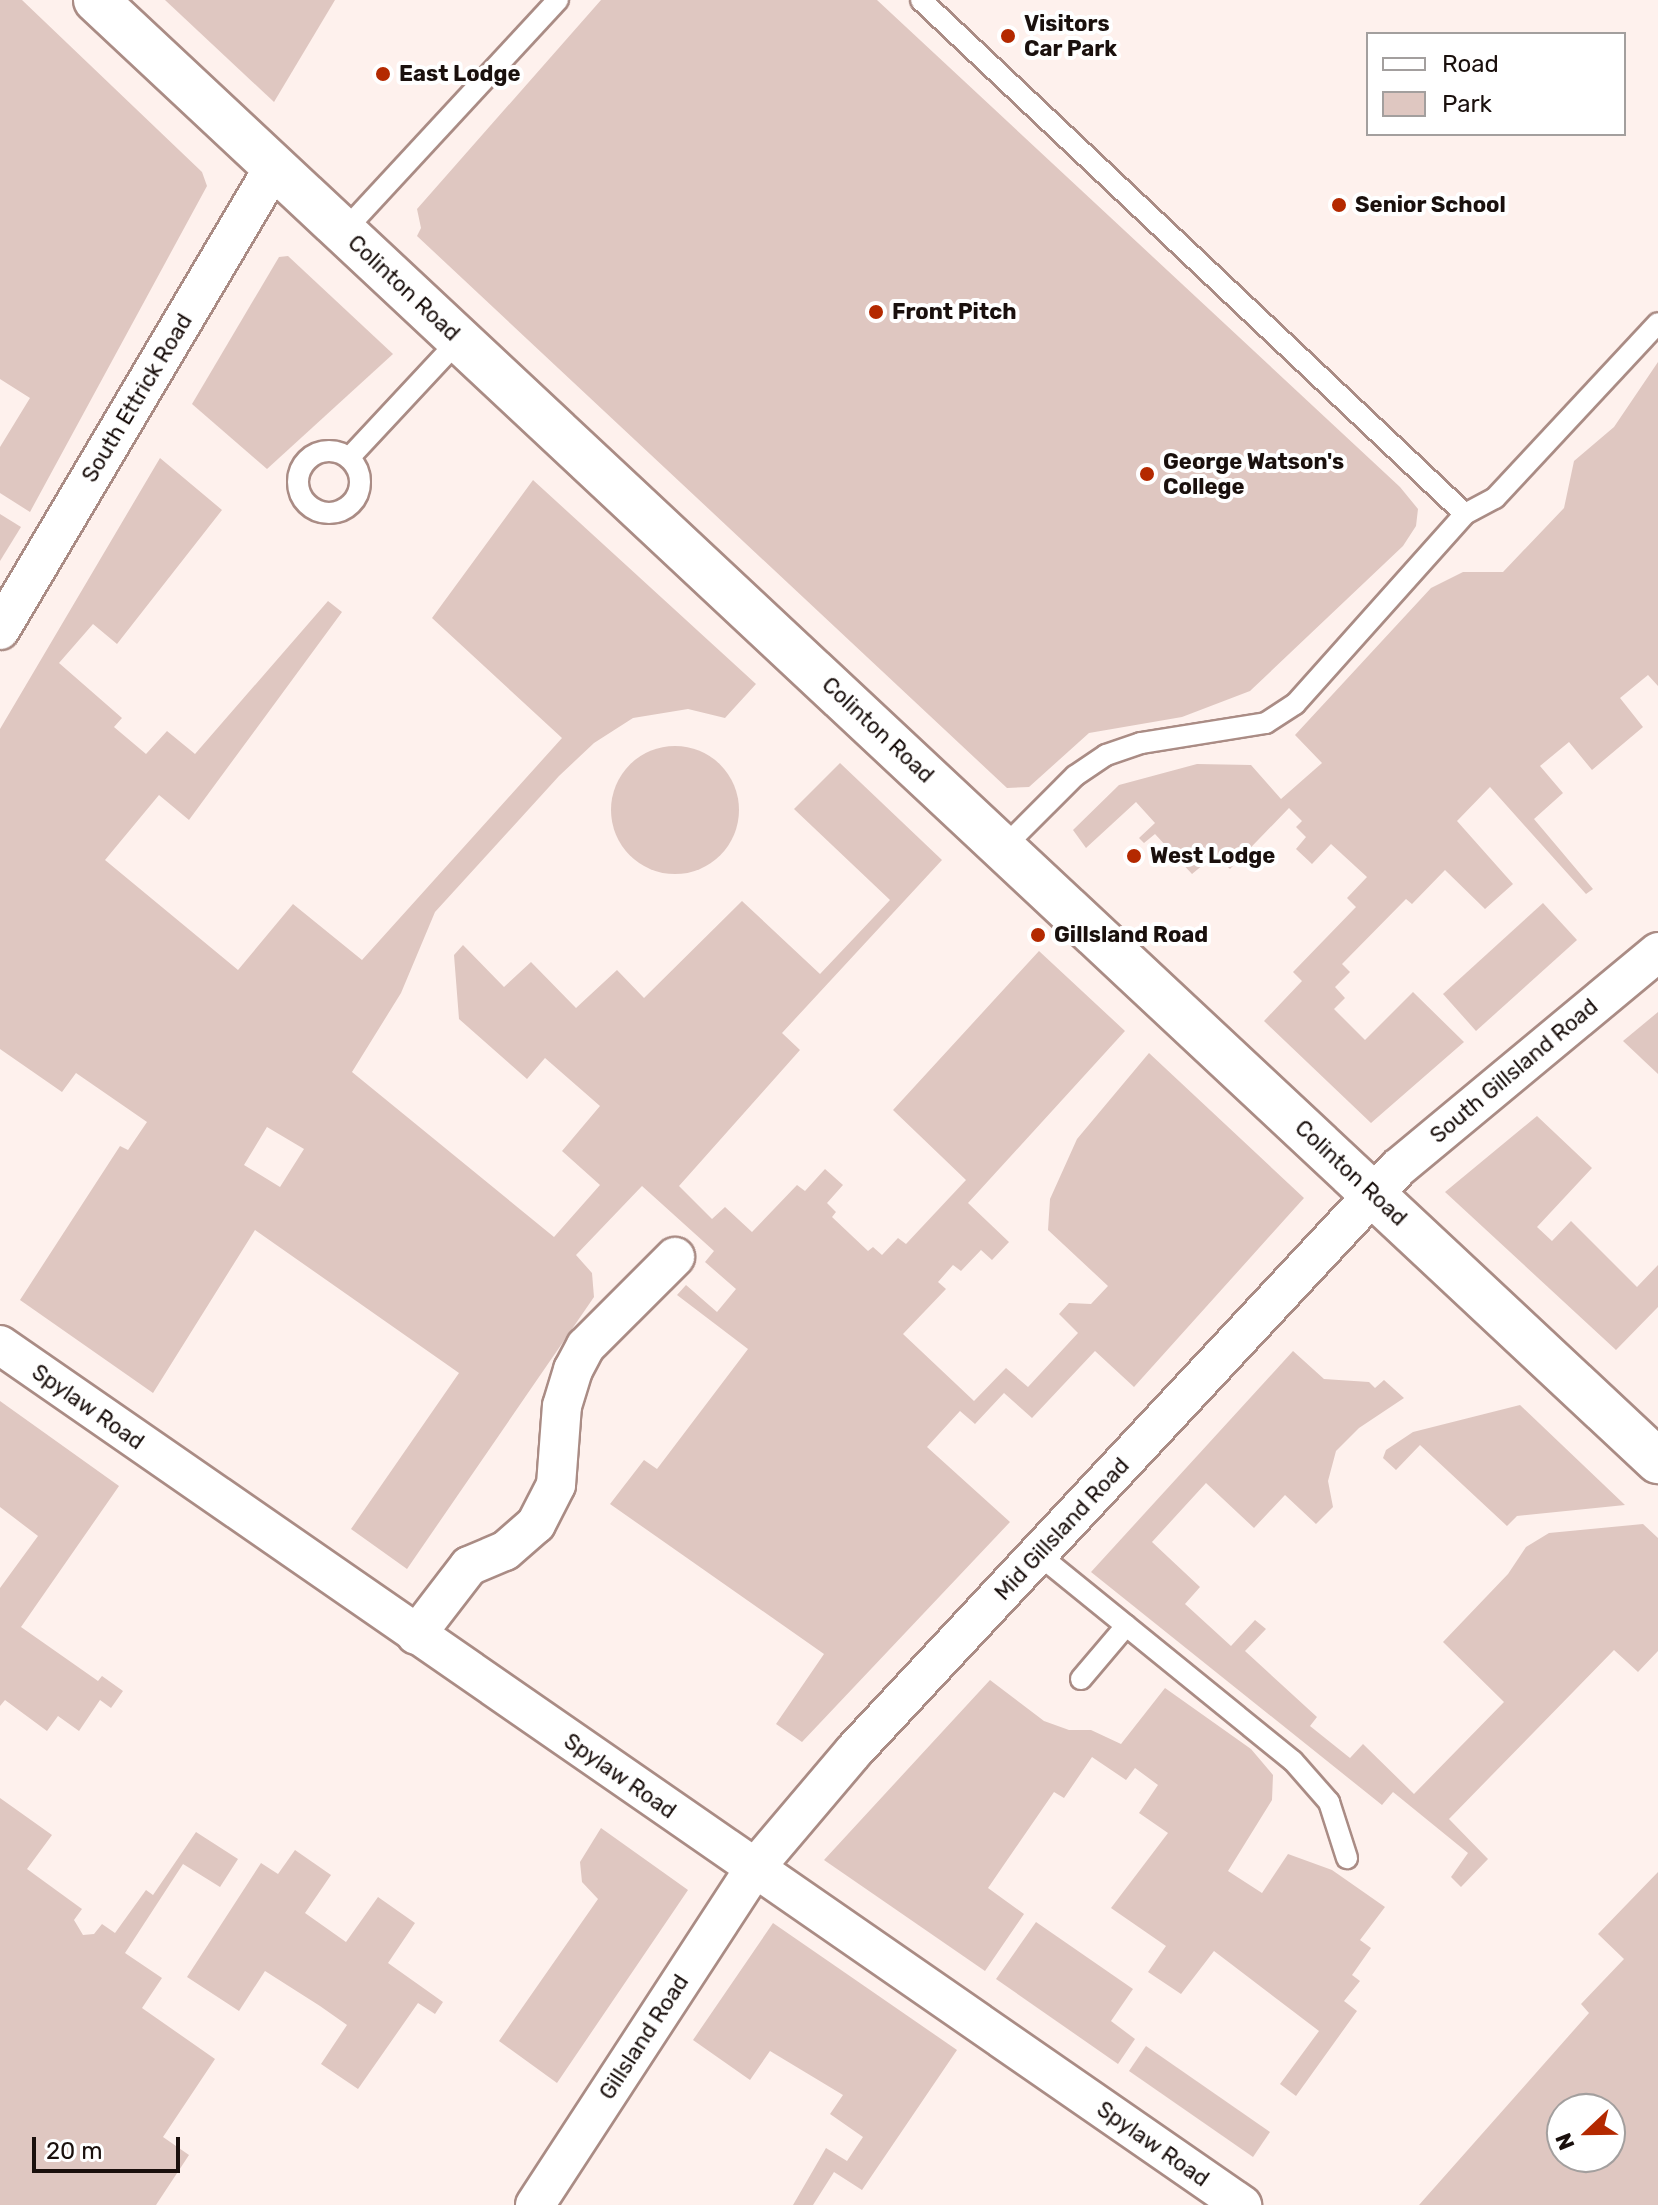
<!DOCTYPE html>
<html>
<head>
<meta charset="utf-8">
<style>
  body { margin:0 }
  #map { position:relative; width:1658px; height:2205px; overflow:hidden; background:#fef1ed; font-family:Rubik,sans-serif }
  div>[style] { position:absolute }
  .green>* { inset:0; background:#dfc7c1 }
  .round { border-radius:50% }
  .roads { filter:drop-shadow(2px 0 #aa8c85) drop-shadow(-2px 0 #aa8c85) drop-shadow(0 2px #aa8c85) drop-shadow(0 -2px #aa8c85) }
  .service>* { height:20px; margin:-10px; padding:0 10px; transform-origin:10px; border-radius:10px; background:#fff }
  .service>.ring { margin:-10px; padding:0; box-sizing:content-box; background:none; border:20px solid #fff; border-radius:50% }
  .minor>* { height:38px; margin:-19px; padding:0 19px; transform-origin:19px; border-radius:19px; background:#fff }
  .tertiary>* { height:44px; margin:-22px; padding:0 22px; transform-origin:22px; border-radius:22px; background:#fff }
  .dots>* { width:22px; height:22px; translate:-50% -50%; box-sizing:border-box; border:4px solid #fff; border-radius:50% }
  span { translate:-50% -50%; white-space:nowrap; text-align:center; line-height:1.15; -webkit-text-stroke:8px #fff; paint-order:stroke }
  .poi-label { font-size:22px; color:#1a100d; font-weight:700 }
  .left { translate:0 -50%; text-align:left }
  .street-label { font-size:22px; color:#1a100d }
  .legend { position:absolute; left:1366px; top:32px; width:260px; height:104px; box-sizing:border-box; background:#fff; border:2px solid #a39f9e; margin:0; padding:10px 14px; list-style:none; font-size:24px; color:#1a100d }
  .legend li { display:flex; align-items:center; gap:16px; height:40px }
  .legend b { width:40px; border:2px solid #a39f9e }
  .north { position:absolute; left:1546px; top:2093px; width:80px; height:80px; box-sizing:border-box; background:#fff; border:2px solid #a39f9e; border-radius:50%; rotate:248deg; font-size:22px; font-weight:700; line-height:32px; text-align:center; color:#1a100d }
  .north::after { content:''; display:block; margin:auto; width:28px; height:36px; background:#b42900; clip-path:polygon(50% 0,100% 100%,50% 72%,0 100%) }
  .scale { position:absolute; left:32px; top:2137px; width:148px; height:36px; box-sizing:border-box; border:4px solid #1a100d; border-top:0; padding-left:10px; font-size:24px; line-height:28px; white-space:nowrap; color:#1a100d; -webkit-text-stroke:6px #fff; paint-order:stroke }
</style>
</head>
<body>
<div id="map">
  <div class="green">
    <i style="clip-path:polygon(0 0,22px 0,202px 172px,207px 186px,30px 512px,0 493px,0 447px,30px 398px,0 379px)"></i>
    <i style="clip-path:polygon(165px 0,335px 0,274px 102px)"></i>
    <i style="clip-path:polygon(601px 0,877px 0,1400px 487px,1418px 509px,1416px 526px,1403px 546px,1250px 691px,1182px 717px,1089px 733px,1029px 787px,1007px 788px,417px 236px,421px 228px,417px 209px)"></i>
    <i style="clip-path:polygon(288px 256px,393px 354px,267px 469px,192px 404px,279px 257px)"></i>
    <i style="clip-path:polygon(1658px 362px,1658px 686px,1648px 675px,1620px 698px,1643px 727px,1592px 770px,1569px 742px,1540px 766px,1563px 793px,1534px 819px,1593px 889px,1586px 894px,1490px 787px,1457px 821px,1513px 884px,1485px 909px,1445px 870px,1412px 904px,1406px 899px,1342px 964px,1350px 972px,1335px 987px,1345px 998px,1334px 1009px,1365px 1040px,1413px 992px,1464px 1042px,1371px 1123px,1264px 1021px,1302px 981px,1293px 972px,1356px 907px,1347px 898px,1367px 877px,1331px 844px,1312px 864px,1296px 849px,1306px 837px,1296px 827px,1302px 821px,1289px 808px,1230px 869px,1215px 855px,1192px 874px,1155px 834px,1144px 843px,1139px 838px,1155px 823px,1136px 802px,1086px 848px,1073px 830px,1119px 785px,1197px 764px,1251px 765px,1281px 799px,1322px 763px,1295px 735px,1431px 588px,1463px 572px,1503px 572px,1564px 508px,1574px 461px,1614px 427px)"></i>
    <i style="clip-path:polygon(evenodd,160px 458px,222px 510px,117px 644px,93px 624px,59px 663px,122px 718px,114px 727px,146px 754px,167px 731px,195px 754px,328px 601px,342px 612px,189px 820px,159px 795px,105px 860px,238px 970px,293px 904px,362px 960px,562px 738px,432px 618px,533px 480px,756px 684px,725px 718px,688px 709px,633px 718px,594px 743px,559px 776px,435px 912px,401px 993px,352px 1072px,554px 1237px,600px 1185px,562px 1151px,600px 1106px,545px 1058px,527px 1079px,459px 1019px,454px 955px,463px 945px,504px 987px,531px 962px,576px 1008px,617px 970px,644px 998px,742px 901px,820px 974px,890px 900px,794px 809px,840px 763px,942px 860px,782px 1033px,800px 1050px,679px 1186px,712px 1219px,725px 1207px,752px 1232px,797px 1185px,805px 1191px,825px 1169px,843px 1185px,827px 1203px,836px 1212px,832px 1217px,868px 1251px,873px 1247px,882px 1255px,898px 1238px,906px 1244px,966px 1180px,893px 1110px,1039px 951px,1125px 1031px,968px 1203px,1009px 1242px,992px 1260px,981px 1250px,961px 1271px,953px 1265px,938px 1282px,946px 1289px,903px 1334px,974px 1401px,1006px 1368px,1028px 1387px,1078px 1333px,1059px 1314px,1069px 1303px,1091px 1304px,1108px 1286px,1048px 1230px,1050px 1199px,1077px 1139px,1149px 1053px,1304px 1198px,1134px 1387px,1095px 1351px,1032px 1418px,1004px 1393px,975px 1424px,960px 1411px,927px 1447px,1010px 1522px,802px 1742px,776px 1724px,824px 1654px,610px 1504px,644px 1460px,657px 1469px,748px 1349px,677px 1295px,686px 1285px,717px 1312px,736px 1289px,705px 1262px,714px 1251px,642px 1186px,576px 1255px,592px 1273px,594px 1297px,407px 1569px,351px 1529px,459px 1373px,255px 1230px,153px 1393px,20px 1300px,120px 1146px,128px 1150px,147px 1122px,76px 1073px,62px 1092px,0 1049px,0 729px,160px 458px,267px 1127px,304px 1149px,280px 1187px,244px 1165px,267px 1127px)"></i>
    <i style="clip-path:polygon(0 514px,21px 527px,0 561px)"></i>
    <i class="round" style="left:611px;top:746px;width:128px;height:128px"></i>
    <i style="clip-path:polygon(1543px 903px,1577px 940px,1476px 1031px,1443px 994px)"></i>
    <i style="clip-path:polygon(1658px 1012px,1658px 1074px,1623px 1041px)"></i>
    <i style="clip-path:polygon(1537px 1116px,1592px 1168px,1537px 1227px,1552px 1241px,1571px 1221px,1637px 1287px,1658px 1265px,1658px 1307px,1616px 1350px,1445px 1192px)"></i>
    <i style="clip-path:polygon(1293px 1351px,1324px 1379px,1369px 1382px,1375px 1388px,1384px 1380px,1404px 1398px,1359px 1428px,1336px 1451px,1328px 1481px,1333px 1507px,1316px 1524px,1285px 1495px,1254px 1528px,1206px 1483px,1152px 1542px,1200px 1587px,1185px 1604px,1231px 1646px,1255px 1620px,1266px 1629px,1245px 1651px,1317px 1717px,1310px 1726px,1350px 1758px,1363px 1744px,1414px 1794px,1504px 1702px,1443px 1642px,1508px 1574px,1526px 1547px,1549px 1533px,1643px 1524px,1658px 1538px,1658px 1651px,1638px 1672px,1614px 1650px,1449px 1819px,1488px 1859px,1461px 1887px,1451px 1877px,1468px 1853px,1393px 1792px,1382px 1805px,1091px 1572px)"></i>
    <i style="clip-path:polygon(0 1401px,119px 1486px,21px 1627px,98px 1681px,102px 1676px,123px 1691px,111px 1708px,100px 1700px,79px 1731px,58px 1716px,47px 1731px,5px 1700px,0 1706px,0 1588px,38px 1536px,0 1507px)"></i>
    <i style="clip-path:polygon(1520px 1405px,1625px 1505px,1517px 1516px,1507px 1526px,1420px 1445px,1396px 1470px,1383px 1458px,1386px 1450px,1413px 1432px)"></i>
    <i style="clip-path:polygon(990px 1680px,1044px 1721px,1069px 1730px,1091px 1730px,1121px 1744px,1165px 1688px,1251px 1749px,1273px 1775px,1272px 1800px,1228px 1871px,1262px 1893px,1288px 1854px,1332px 1870px,1385px 1907px,1360px 1940px,1371px 1948px,1352px 1975px,1360px 1981px,1344px 2001px,1357px 2011px,1296px 2096px,1280px 2084px,1319px 2031px,1214px 1951px,1181px 1994px,1148px 1972px,1166px 1946px,1111px 1908px,1168px 1833px,1139px 1813px,1158px 1785px,1135px 1768px,1126px 1780px,1092px 1757px,1064px 1798px,1054px 1792px,988px 1888px,1024px 1914px,985px 1971px,824px 1860px)"></i>
    <i style="clip-path:polygon(0 1798px,52px 1835px,27px 1869px,82px 1909px,74px 1920px,83px 1935px,94px 1934px,102px 1924px,115px 1933px,146px 1890px,153px 1895px,196px 1832px,238px 1859px,220px 1887px,183px 1864px,125px 1953px,162px 1978px,142px 2008px,215px 2059px,163px 2137px,189px 2155px,156px 2205px,0 2205px)"></i>
    <i style="clip-path:polygon(601px 1828px,688px 1890px,557px 2083px,499px 2041px,598px 1899px,582px 1882px,580px 1862px)"></i>
    <i style="clip-path:polygon(295px 1850px,331px 1875px,305px 1913px,346px 1942px,378px 1897px,415px 1923px,388px 1963px,443px 2002px,435px 2014px,418px 2003px,358px 2089px,321px 2064px,347px 2025px,320px 2006px,265px 1971px,239px 2011px,187px 1977px,261px 1863px,278px 1874px)"></i>
    <i style="clip-path:polygon(evenodd,1658px 1872px,1658px 2205px,1419px 2205px,1589px 2013px,1581px 2004px,1624px 1959px,1598px 1934px,1658px 1872px,1610px 2109px,1610px 2157px,1562px 2157px,1562px 2109px,1610px 2109px)"></i>
    <i style="clip-path:polygon(1036px 1922px,1133px 1989px,1111px 2021px,1135px 2039px,1118px 2064px,996px 1979px)"></i>
    <i style="clip-path:polygon(773px 1923px,957px 2050px,862px 2190px,834px 2172px,813px 2205px,793px 2205px,826px 2148px,847px 2161px,863px 2137px,830px 2114px,843px 2095px,770px 2051px,750px 2080px,693px 2040px)"></i>
    <i style="clip-path:polygon(1146px 2046px,1270px 2132px,1253px 2157px,1129px 2071px)"></i>
  </div>
  <div class="roads">
    <div class="service">
      <i style="left:921px;top:0;width:748px;rotate:43.38deg"></i>
      <i style="left:1465px;top:514px;width:255px;rotate:131.8deg"></i>
      <i style="left:1295px;top:704px;width:35px;rotate:147deg"></i>
      <i style="left:1266px;top:723px;width:127px;rotate:170.9deg"></i>
      <i style="left:1141px;top:743px;width:37px;rotate:161deg"></i>
      <i style="left:1106px;top:755px;width:37px;rotate:146deg"></i>
      <i style="left:1075px;top:776px;width:100px;rotate:135deg"></i>
      <i style="left:344px;top:231px;width:315px;rotate:-47.2deg"></i>
      <i class="ring" style="left:298px;top:451px;width:42px;height:42px"></i>
      <i style="left:349px;top:458px;width:161px;rotate:-47deg"></i>
      <i style="left:1465px;top:514px;width:34px;rotate:-28deg"></i>
      <i style="left:1495px;top:498px;width:239px;rotate:-47deg"></i>
      <i style="left:1038px;top:1554px;width:328px;rotate:39.1deg"></i>
      <i style="left:1293px;top:1761px;width:55px;rotate:48.7deg"></i>
      <i style="left:1329px;top:1802px;width:59px;rotate:72.2deg"></i>
      <i style="left:1081px;top:1679px;width:70px;rotate:-49.7deg"></i>
    </div>
    <div class="minor">
      <i style="left:0;top:630px;width:538px;rotate:-59.38deg"></i>
      <i style="left:0;top:1345px;width:1511px;rotate:34.7deg"></i>
      <i style="left:416px;top:1635px;width:87px;rotate:-52.5deg"></i>
      <i style="left:469px;top:1566px;width:39px;rotate:-23deg"></i>
      <i style="left:505px;top:1551px;width:41px;rotate:-41.1deg"></i>
      <i style="left:536px;top:1524px;width:44px;rotate:-62.9deg"></i>
      <i style="left:556px;top:1485px;width:79px;rotate:-85.7deg"></i>
      <i style="left:562px;top:1406px;width:38px;rotate:-73deg"></i>
      <i style="left:573px;top:1370px;width:27px;rotate:-62deg"></i>
      <i style="left:586px;top:1346px;width:126px;rotate:-45deg"></i>
      <i style="left:535px;top:2205px;width:401px;rotate:-56.9deg"></i>
      <i style="left:754px;top:1869px;width:155px;rotate:-49.7deg"></i>
      <i style="left:854px;top:1751px;width:797px;rotate:-46.98deg"></i>
      <i style="left:1398px;top:1168px;width:338px;rotate:-39.7deg"></i>
    </div>
    <div class="tertiary">
      <i style="left:96px;top:0;width:2139px;rotate:43.09deg"></i>
    </div>
  </div>
  <div class="dots">
    <i style="left:1008px;top:36px;background:#b42900"></i>
    <i style="left:383px;top:74px;background:#b42900"></i>
    <i style="left:1339px;top:205px;background:#b42900"></i>
    <i style="left:876px;top:312px;background:#b42900"></i>
    <i style="left:1147px;top:474px;background:#b42900"></i>
    <i style="left:1134px;top:856px;background:#b42900"></i>
    <i style="left:1038px;top:935px;background:#b42900"></i>
  </div>
  <div class="poi-label">
    <span class="left" style="left:1024px;top:36px">Visitors<br>Car Park</span>
    <span class="left" style="left:399px;top:74px">East Lodge</span>
    <span class="left" style="left:1355px;top:205px">Senior School</span>
    <span class="left" style="left:892px;top:312px">Front Pitch</span>
    <span class="left" style="left:1163px;top:474px">George Watson's<br>College</span>
    <span class="left" style="left:1150px;top:856px">West Lodge</span>
    <span class="left" style="left:1054px;top:935px">Gillsland Road</span>
  </div>
  <div class="street-label">
    <span style="left:404px;top:288px;rotate:43deg">Colinton Road</span>
    <span style="left:137px;top:398px;rotate:-59deg">South Ettrick Road</span>
    <span style="left:878px;top:730px;rotate:43deg">Colinton Road</span>
    <span style="left:1514px;top:1071px;rotate:-40deg">South Gillsland Road</span>
    <span style="left:1351px;top:1173px;rotate:43deg">Colinton Road</span>
    <span style="left:88px;top:1407px;rotate:35deg">Spylaw Road</span>
    <span style="left:1062px;top:1529px;rotate:-47deg">Mid Gillsland Road</span>
    <span style="left:620px;top:1776px;rotate:35deg">Spylaw Road</span>
    <span style="left:644px;top:2037px;rotate:-57deg">Gillsland Road</span>
    <span style="left:1153px;top:2144px;rotate:35deg">Spylaw Road</span>
  </div>
  <ul class="legend">
  <li><b style="height:10px;background:#fff"></b>Road</li>
  <li><b style="height:22px;background:#dfc7c1"></b>Park</li>
  </ul>
  <div class="north">N</div>
  <div class="scale">20 m</div>
</div>
</body>
</html>
